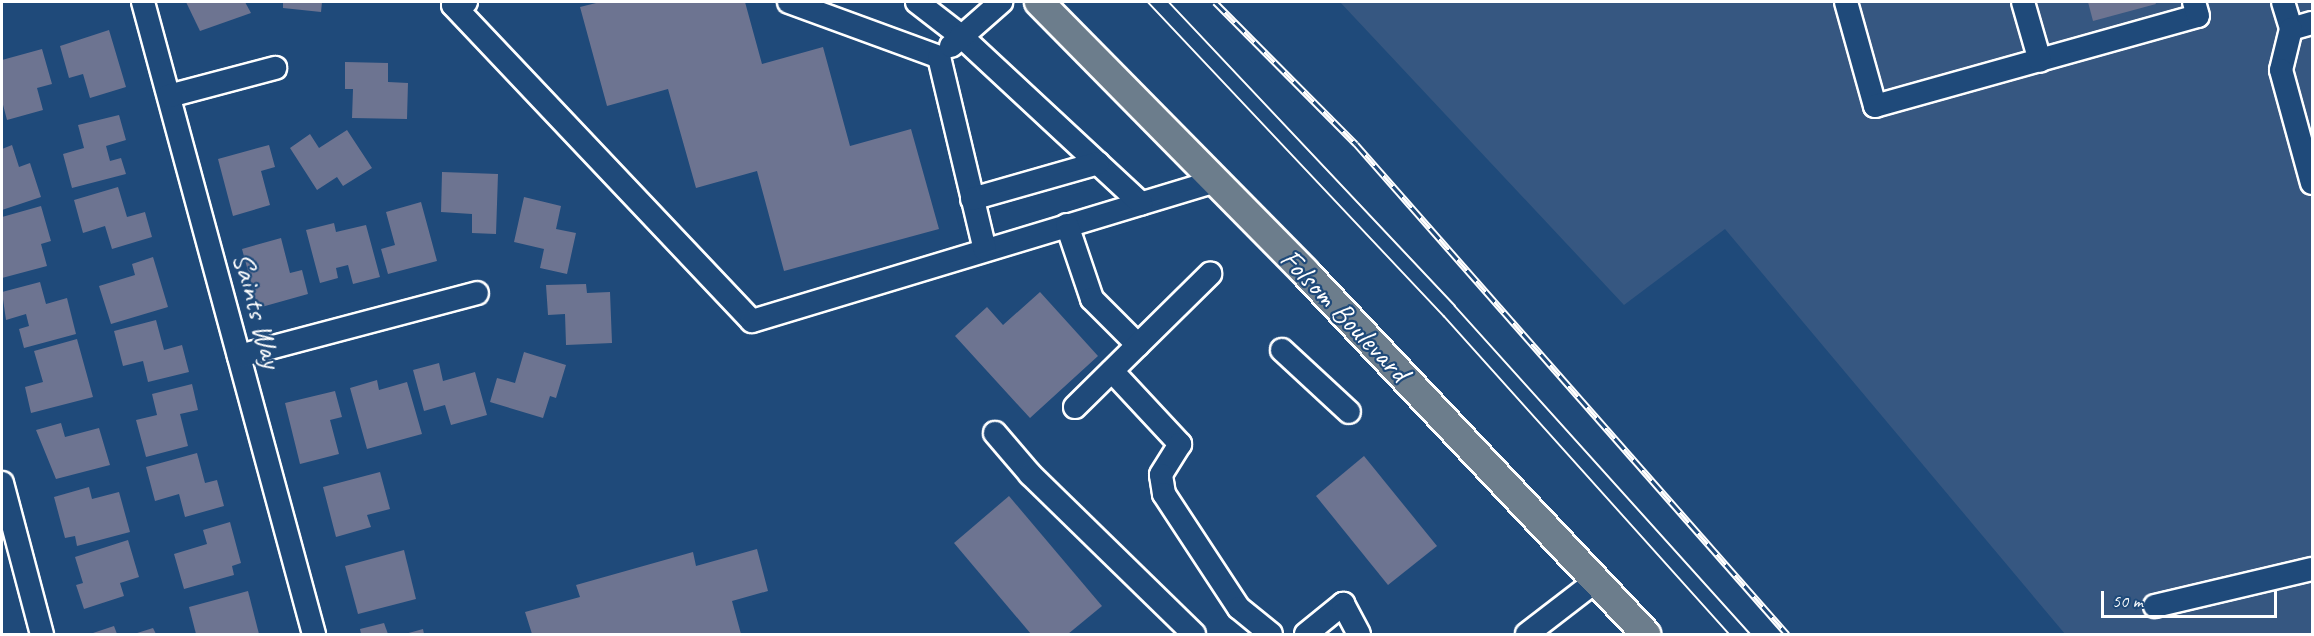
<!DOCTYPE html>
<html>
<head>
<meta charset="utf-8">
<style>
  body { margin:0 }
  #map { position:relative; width:2314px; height:636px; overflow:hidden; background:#1f4a7a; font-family:Caveat,sans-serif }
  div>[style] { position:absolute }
  .built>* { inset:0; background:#365781 }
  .building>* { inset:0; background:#6d7491 }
  .roads { filter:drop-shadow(2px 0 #fff) drop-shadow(-2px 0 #fff) drop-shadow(0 2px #fff) drop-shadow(0 -2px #fff) }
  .minor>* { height:22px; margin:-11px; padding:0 11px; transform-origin:11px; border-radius:11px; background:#1f4a7a }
  .major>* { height:28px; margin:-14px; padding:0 14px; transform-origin:14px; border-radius:14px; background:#6c7d8c }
  .tram>* { height:1.5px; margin:-0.75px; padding:0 0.75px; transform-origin:0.75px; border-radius:0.75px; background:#fff }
  .rail>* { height:7px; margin-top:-3.5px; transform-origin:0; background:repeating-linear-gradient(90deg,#1f4a7a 0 14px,#fff 0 28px); box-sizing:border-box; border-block:2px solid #fff }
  span { translate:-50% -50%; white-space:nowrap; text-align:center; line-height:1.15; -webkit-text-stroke:4.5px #1f4a7a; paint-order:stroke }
  .street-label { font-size:30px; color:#fff }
  .frame { position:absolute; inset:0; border:3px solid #fff; pointer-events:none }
  .scale { position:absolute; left:2101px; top:591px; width:176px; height:27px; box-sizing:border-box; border:3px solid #fff; border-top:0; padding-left:8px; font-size:18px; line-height:21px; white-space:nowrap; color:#fff; -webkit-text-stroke:4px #1f4a7a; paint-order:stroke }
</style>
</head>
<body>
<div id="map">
  <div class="built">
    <i style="clip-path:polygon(1340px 2px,2312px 2px,2312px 634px,2065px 634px,1725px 229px,1624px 305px)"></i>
  </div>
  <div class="building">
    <i style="clip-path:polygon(186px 2px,245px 2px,251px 13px,200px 31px)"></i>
    <i style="clip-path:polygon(283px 2px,322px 2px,321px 12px,283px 8px)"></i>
    <i style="clip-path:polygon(600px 2px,745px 2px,762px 64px,823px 47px,850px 146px,911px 129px,939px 229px,784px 271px,757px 171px,696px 188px,668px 89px,607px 106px,580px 7px)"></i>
    <i style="clip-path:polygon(2088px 2px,2155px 2px,2156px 4px,2093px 21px)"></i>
    <i style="clip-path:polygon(109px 30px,126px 87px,90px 98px,83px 74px,69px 78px,60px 46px)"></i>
    <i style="clip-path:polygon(42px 49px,52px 84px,37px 88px,43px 110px,7px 120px,2px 101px,2px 60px)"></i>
    <i style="clip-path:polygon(345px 62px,388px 63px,388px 82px,408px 83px,407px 119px,352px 118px,353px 89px,345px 89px)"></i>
    <i style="clip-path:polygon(119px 115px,126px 140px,106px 146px,110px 161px,121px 158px,126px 174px,72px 188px,63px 154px,84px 148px,78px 125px)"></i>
    <i style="clip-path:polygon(347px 130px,372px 168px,343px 186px,337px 177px,317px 190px,290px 148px,310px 134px,319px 148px)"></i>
    <i style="clip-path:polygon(12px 145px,19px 167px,30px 163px,41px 197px,2px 210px,2px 149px)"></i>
    <i style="clip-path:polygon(269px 145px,275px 167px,261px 171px,270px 205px,233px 216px,218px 159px)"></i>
    <i style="clip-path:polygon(442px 172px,498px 174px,496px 234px,472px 233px,472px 214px,441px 212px)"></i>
    <i style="clip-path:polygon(118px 187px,127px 217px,145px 212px,152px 237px,112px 249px,105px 226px,83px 233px,74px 200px)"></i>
    <i style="clip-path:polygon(524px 197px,561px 206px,556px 229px,576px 233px,567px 274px,540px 268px,544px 249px,514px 242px)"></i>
    <i style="clip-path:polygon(421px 202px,437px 261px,388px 274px,381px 249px,395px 245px,386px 212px)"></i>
    <i style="clip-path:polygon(41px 206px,51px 241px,41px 244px,47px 266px,2px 278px,2px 217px)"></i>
    <i style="clip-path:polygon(334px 223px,336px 232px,366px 225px,380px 277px,353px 284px,348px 265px,336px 268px,338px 278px,320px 283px,306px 230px)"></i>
    <i style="clip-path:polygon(281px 238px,290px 273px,302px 270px,308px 294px,258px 308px,242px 249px)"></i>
    <i style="clip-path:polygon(153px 257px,168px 307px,111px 324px,99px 286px,135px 275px,132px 264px)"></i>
    <i style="clip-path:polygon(40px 282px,46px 304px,67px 298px,76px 334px,24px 348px,19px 329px,29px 326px,26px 314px,6px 320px,2px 292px)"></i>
    <i style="clip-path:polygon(586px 284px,587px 293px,610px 292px,612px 343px,566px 345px,565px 314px,548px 315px,546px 285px)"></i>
    <i style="clip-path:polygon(1040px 292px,1098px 356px,1030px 418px,955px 336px,987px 307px,1003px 325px)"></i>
    <i style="clip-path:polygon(156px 320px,164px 350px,182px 345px,189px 372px,148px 382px,143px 361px,123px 366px,114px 331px)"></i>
    <i style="clip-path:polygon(77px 339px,93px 397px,31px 413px,25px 387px,43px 382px,34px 351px)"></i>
    <i style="clip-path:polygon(524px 352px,566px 365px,556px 398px,550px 396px,543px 418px,490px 402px,497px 378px,515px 383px)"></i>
    <i style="clip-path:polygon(439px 363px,443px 381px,475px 372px,487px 415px,451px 425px,445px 405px,424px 411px,413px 370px)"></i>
    <i style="clip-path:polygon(377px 380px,379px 390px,407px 382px,422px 434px,367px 449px,350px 388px)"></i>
    <i style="clip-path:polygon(192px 384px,198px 410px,180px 414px,188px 446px,146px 457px,136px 420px,157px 415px,152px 394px)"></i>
    <i style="clip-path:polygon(335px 391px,342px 417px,330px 420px,339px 454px,300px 464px,285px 403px)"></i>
    <i style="clip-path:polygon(61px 423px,65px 437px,99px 428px,110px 465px,56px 479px,36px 430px)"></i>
    <i style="clip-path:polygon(197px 453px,205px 483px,217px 480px,224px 506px,185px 517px,179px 494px,155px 501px,146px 467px)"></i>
    <i style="clip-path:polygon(1364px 456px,1437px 546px,1388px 585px,1316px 496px)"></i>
    <i style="clip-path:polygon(380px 472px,390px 509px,367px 515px,371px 527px,336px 537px,323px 487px)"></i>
    <i style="clip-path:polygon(89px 487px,92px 499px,119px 492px,130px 532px,77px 546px,75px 536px,65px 538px,54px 497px)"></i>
    <i style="clip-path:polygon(1009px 496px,1102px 606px,1068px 634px,1031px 634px,954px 543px)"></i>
    <i style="clip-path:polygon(230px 522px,241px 563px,232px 566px,234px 575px,184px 589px,174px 554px,207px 544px,203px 530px)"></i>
    <i style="clip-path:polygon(128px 540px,139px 577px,120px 583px,124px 596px,84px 609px,76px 585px,83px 583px,75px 557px)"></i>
    <i style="clip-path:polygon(757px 549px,768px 591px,732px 601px,741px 634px,532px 634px,525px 612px,580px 597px,576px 585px,693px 552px,696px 566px)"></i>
    <i style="clip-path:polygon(404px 550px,416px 599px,358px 614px,345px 566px)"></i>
    <i style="clip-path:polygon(248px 591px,259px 634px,196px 634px,189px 607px)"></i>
    <i style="clip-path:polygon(384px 623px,388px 634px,361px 634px,360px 629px)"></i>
    <i style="clip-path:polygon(114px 626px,117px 634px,93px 634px,93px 633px)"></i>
    <i style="clip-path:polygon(153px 628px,156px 634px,134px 634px)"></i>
    <i style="clip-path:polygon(423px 629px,424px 634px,405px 634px)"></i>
  </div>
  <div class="roads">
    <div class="minor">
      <i style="left:143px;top:2px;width:655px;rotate:74.86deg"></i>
      <i style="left:466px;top:2px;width:13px;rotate:167deg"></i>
      <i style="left:453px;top:5px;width:435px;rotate:46.6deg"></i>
      <i style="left:752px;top:321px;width:484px;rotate:-16.8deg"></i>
      <i style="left:789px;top:2px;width:160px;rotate:20.1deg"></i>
      <i style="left:939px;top:57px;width:198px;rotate:76.6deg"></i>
      <i style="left:917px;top:2px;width:56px;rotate:37.7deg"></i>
      <i style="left:961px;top:36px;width:246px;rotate:42.9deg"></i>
      <i style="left:1846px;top:2px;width:108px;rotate:74.4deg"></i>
      <i style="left:1875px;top:106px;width:335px;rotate:-15.6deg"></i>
      <i style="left:2198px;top:16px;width:15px;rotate:-106deg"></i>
      <i style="left:2023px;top:2px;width:61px;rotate:73.9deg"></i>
      <i style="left:2283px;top:2px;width:28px;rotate:73deg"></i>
      <i style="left:2291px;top:29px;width:22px;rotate:-16deg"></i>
      <i style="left:2291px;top:29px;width:42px;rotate:103.7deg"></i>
      <i style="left:2281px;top:70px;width:117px;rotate:74.7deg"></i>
      <i style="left:951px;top:46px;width:67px;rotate:-41.3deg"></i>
      <i style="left:169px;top:96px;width:110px;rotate:-14.8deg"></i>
      <i style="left:972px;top:199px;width:131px;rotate:-15.9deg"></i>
      <i style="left:1067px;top:225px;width:78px;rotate:71.3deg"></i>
      <i style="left:1092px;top:299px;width:65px;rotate:45deg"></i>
      <i style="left:1282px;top:350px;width:91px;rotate:42.8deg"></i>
      <i style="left:239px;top:356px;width:246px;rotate:-14.8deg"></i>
      <i style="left:1112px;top:371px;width:100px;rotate:47deg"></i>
      <i style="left:1180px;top:444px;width:36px;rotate:122deg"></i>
      <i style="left:1161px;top:475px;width:19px;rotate:81deg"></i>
      <i style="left:1164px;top:494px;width:136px;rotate:56.7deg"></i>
      <i style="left:1239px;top:608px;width:41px;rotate:39.1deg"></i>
      <i style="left:1075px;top:407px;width:190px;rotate:-44.6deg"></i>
      <i style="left:995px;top:433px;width:54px;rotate:49.5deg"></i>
      <i style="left:1030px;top:474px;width:229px;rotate:44.3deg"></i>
      <i style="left:2px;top:483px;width:156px;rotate:75.2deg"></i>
      <i style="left:2155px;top:606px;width:161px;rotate:-13.3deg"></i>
      <i style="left:1306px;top:634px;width:48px;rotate:-39deg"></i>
      <i style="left:1343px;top:604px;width:34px;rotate:62deg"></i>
      <i style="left:1527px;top:634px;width:88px;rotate:-37.6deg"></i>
    </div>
    <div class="major">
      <i style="left:1039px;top:2px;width:378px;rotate:45.4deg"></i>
      <i style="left:1304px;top:271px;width:499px;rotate:46.7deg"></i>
    </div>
  </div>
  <div class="tram">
    <i style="left:1148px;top:2px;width:432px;rotate:46.7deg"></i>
    <i style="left:1444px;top:316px;width:427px;rotate:48.1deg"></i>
    <i style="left:1169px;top:2px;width:417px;rotate:46.7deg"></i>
    <i style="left:1455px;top:306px;width:441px;rotate:48deg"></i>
  </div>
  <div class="rail">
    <i style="left:1215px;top:2px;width:200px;rotate:45.2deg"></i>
    <i style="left:1356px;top:144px;width:653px;rotate:48.67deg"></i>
  </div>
  <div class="street-label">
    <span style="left:258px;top:310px;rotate:75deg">Saints Way</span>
    <span style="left:1345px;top:315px;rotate:46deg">Folsom Boulevard</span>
  </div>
  <div class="frame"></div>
  <div class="scale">50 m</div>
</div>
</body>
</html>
